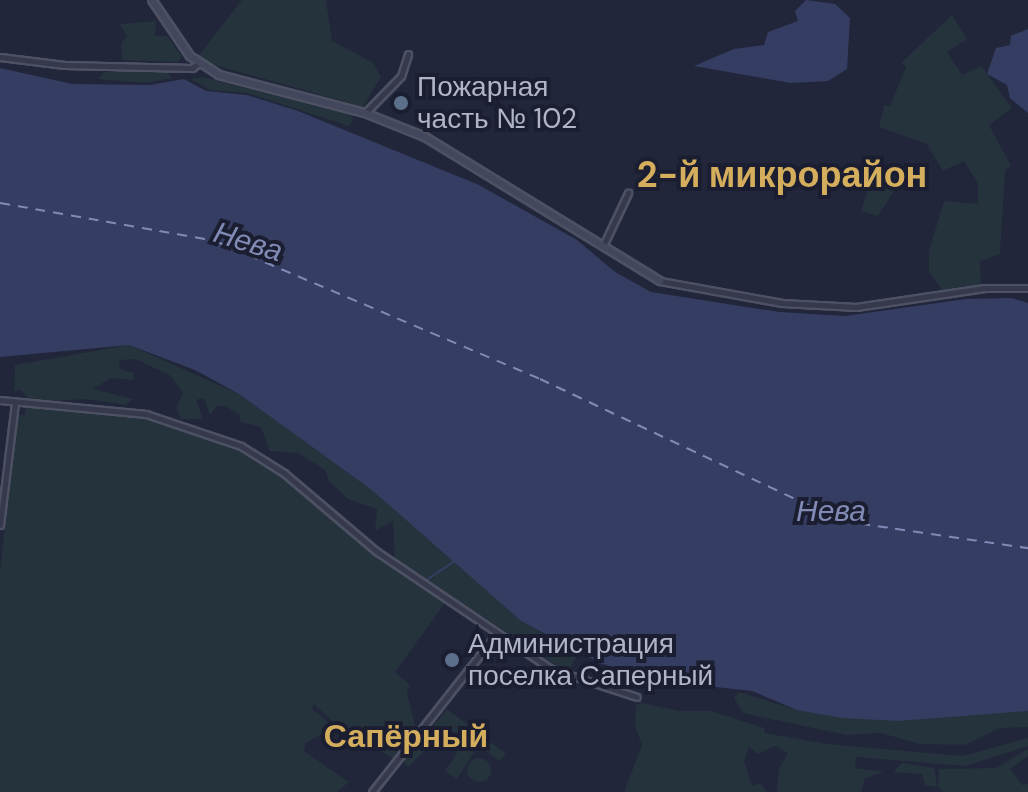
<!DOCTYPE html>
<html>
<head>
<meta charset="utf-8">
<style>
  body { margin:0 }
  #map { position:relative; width:1028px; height:792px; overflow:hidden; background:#22263b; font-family:"DM Sans",sans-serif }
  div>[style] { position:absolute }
  .green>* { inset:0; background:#24333c }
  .round { border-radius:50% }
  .water>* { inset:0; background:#353d62 }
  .stream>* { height:2px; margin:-1px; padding:0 1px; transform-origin:1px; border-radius:1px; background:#353d62 }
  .ferry>* { height:2px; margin-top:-1px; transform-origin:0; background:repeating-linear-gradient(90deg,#808ab4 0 10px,transparent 0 18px) }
  .roads { filter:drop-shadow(2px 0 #4d5163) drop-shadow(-2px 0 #4d5163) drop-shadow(0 2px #4d5163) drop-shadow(0 -2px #4d5163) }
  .street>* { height:5px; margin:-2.5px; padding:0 2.5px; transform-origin:2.5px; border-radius:2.5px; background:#35394b }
  .secondary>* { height:6px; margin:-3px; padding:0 3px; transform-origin:3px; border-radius:3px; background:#43475e }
  .dots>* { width:22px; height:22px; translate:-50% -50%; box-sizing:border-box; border:4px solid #1b1e30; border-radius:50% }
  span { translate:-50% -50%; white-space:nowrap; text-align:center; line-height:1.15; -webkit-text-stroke:8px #1b1e30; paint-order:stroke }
  .poi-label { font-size:28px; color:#b0b4c7 }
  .left { translate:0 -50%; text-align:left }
  .water-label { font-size:30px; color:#808ab4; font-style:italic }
  .quarter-label { font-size:32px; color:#d5ae5d; font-weight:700 }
  .district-label { font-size:36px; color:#d5ae5d; font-weight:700 }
</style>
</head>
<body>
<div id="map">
  <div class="green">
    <i style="clip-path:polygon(242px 0,326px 0,332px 41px,372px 62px,381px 77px,363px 107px,208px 63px,199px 55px)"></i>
    <i style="clip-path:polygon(952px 15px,967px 39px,947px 52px,962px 75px,981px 66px,1012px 108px,989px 125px,1011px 166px,1005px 170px,1000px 254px,980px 261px,981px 284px,942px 290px,929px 272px,929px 251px,944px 201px,978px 204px,978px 184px,964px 161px,943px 171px,927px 144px,879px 127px,884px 105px,890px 106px,906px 67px,901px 63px)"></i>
    <i style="clip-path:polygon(156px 21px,155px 36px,167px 36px,182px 57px,178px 62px,122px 60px,121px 43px,127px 36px,120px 24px)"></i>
    <i style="clip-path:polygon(165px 70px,172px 78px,145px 83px,98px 79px,104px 72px)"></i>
    <i style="clip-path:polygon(203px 77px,351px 115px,353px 119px,349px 126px,247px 93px,210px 90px,191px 79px)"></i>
    <i style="clip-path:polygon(871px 180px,894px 191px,878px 216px,861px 211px)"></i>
    <i style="clip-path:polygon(129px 345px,239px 394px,373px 491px,521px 621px,578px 653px,568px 673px,395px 559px,393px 521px,375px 531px,377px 509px,348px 499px,329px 481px,325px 470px,298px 453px,270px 451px,261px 427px,240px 422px,240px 415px,225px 406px,217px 406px,210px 415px,204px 398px,196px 400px,203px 419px,181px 419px,176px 408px,183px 393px,171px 376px,136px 359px,120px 360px,119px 369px,133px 373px,134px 380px,111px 378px,93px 389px,133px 399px,126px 405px,86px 399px,31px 402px,21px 390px,14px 391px,15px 365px)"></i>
    <i style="clip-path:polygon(26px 404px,148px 418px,240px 450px,283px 476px,375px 554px,445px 603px,395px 672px,410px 685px,407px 692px,416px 730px,394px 759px,336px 725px,314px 704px,312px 709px,334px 727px,306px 743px,304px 751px,349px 782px,337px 792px,0 792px,0 572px,17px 414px,25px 415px)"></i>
    <i style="clip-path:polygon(739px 692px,797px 710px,1028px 711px,1028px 727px,1000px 728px,965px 745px,920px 744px,881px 733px,846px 735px,743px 713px,734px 698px)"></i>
    <i style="clip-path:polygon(642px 703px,678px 711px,711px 711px,764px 728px,765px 733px,827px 744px,963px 756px,1028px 738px,1028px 746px,965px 766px,856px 757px,855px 768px,884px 772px,865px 778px,861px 792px,777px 792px,779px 769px,788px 753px,775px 746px,758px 754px,749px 747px,744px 761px,752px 786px,760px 783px,767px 792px,624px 792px,642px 745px,635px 726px,636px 705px)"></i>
    <i style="clip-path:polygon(447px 709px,506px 754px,500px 761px,461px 734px,433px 726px)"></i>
    <i style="clip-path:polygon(430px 729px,440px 734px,432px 743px,427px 739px,424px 744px,429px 747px,408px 767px,403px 762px)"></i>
    <i style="clip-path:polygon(462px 745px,474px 752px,457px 779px,445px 771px)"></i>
    <i style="clip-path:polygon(1028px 749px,1028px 756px,1010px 769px,1022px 785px,1028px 784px,1028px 792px,943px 792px,938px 786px,939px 769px,996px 768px)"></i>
    <i class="round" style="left:467px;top:758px;width:24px;height:24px"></i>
    <i style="clip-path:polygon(902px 763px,934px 768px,937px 787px,925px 785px,922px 774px,893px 772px)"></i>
  </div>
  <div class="water">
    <i style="clip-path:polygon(806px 0,835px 4px,850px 18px,847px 69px,828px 81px,791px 83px,694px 66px,734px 49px,764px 45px,768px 32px,798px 21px,795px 11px)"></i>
    <i style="clip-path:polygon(1028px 29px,1028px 113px,1010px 98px,1007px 85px,987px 74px,996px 48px,1010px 45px,1011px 36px)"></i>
    <i style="clip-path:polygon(0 68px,72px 84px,150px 85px,184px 79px,206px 91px,247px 95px,298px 111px,479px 185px,577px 240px,615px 272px,651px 292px,779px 312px,845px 316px,966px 299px,1012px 298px,1028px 303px,1028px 711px,898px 721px,842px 718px,797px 710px,752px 691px,670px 682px,602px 664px,521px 621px,373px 491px,239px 394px,195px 370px,129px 345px,0 357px)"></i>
  </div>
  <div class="stream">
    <i style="left:425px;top:581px;width:36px;rotate:-34deg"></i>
  </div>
  <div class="ferry">
    <i style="left:0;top:203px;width:218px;rotate:10deg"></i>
    <i style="left:215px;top:241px;width:353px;rotate:23deg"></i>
    <i style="left:540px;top:379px;width:334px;rotate:25.2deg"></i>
    <i style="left:842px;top:521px;width:188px;rotate:8.3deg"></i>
  </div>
  <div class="roads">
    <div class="street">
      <i style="left:0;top:57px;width:65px;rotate:7deg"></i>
      <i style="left:65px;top:65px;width:127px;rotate:1.4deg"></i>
      <i style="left:192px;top:68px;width:9px;rotate:-36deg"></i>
      <i style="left:365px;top:113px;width:52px;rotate:-45.8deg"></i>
      <i style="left:401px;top:76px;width:23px;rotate:-72deg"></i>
      <i style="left:603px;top:246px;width:59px;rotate:-64.7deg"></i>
      <i style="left:660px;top:281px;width:124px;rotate:10.2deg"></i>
      <i style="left:782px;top:303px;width:74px;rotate:3.1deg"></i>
      <i style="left:856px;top:307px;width:130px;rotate:-8.4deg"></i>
      <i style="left:985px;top:288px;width:43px"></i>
      <i style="left:0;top:400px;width:147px;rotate:5.5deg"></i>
      <i style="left:146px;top:414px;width:100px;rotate:18.6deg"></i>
      <i style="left:241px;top:446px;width:51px;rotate:32.1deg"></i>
      <i style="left:284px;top:473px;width:121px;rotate:40.3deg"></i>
      <i style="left:376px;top:551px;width:211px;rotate:34deg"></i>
      <i style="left:551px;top:669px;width:90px;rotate:18deg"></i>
      <i style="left:0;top:525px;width:124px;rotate:-83deg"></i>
      <i style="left:372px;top:792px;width:202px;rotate:-51.8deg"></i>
    </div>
    <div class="secondary">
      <i style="left:152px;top:0;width:68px;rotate:55.8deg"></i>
      <i style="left:190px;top:56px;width:35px;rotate:33deg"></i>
      <i style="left:219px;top:75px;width:151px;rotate:14.6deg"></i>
      <i style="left:365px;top:113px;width:65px;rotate:21.8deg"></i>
      <i style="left:425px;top:137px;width:276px;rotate:31.5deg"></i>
    </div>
  </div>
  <div class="dots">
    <i style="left:401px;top:103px;background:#5c6f8a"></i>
    <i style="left:452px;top:660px;background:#5c6f8a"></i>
  </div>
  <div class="poi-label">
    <span class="left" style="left:417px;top:103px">Пожарная<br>часть № 102</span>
    <span class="left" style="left:468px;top:660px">Администрация<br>поселка Саперный</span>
  </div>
  <div class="water-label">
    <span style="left:248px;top:242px;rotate:17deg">Нева</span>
    <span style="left:831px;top:511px">Нева</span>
  </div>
  <div class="quarter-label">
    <span style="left:406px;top:736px">Сапёрный</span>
  </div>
  <div class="district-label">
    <span style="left:782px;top:175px">2-й микрорайон</span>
  </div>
</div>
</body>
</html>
